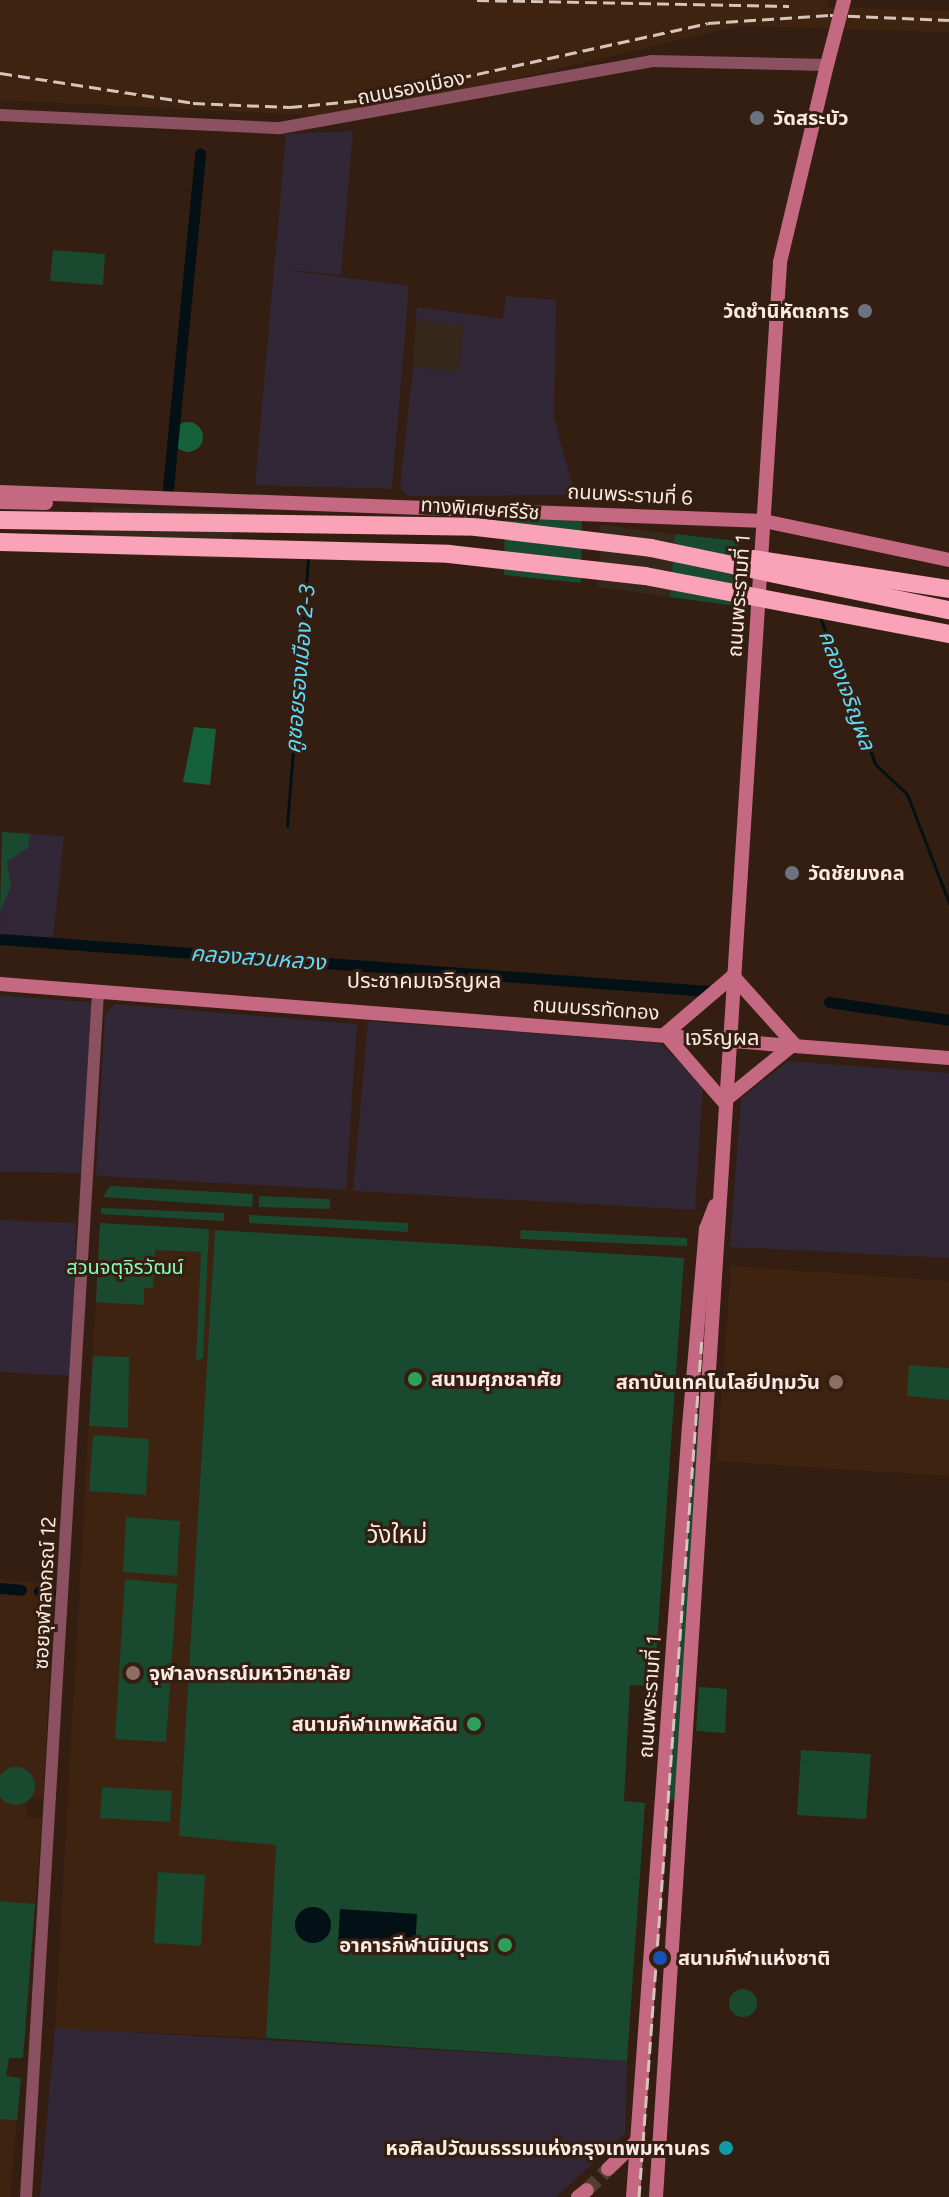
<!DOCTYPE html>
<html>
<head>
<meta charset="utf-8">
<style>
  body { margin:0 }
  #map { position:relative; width:949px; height:2197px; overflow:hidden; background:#341e11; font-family:Figtree,"Noto Sans Thai",sans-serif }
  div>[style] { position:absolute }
  .commercial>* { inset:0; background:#312736 }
  .industrial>* { inset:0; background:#37281c }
  .built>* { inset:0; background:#3f2311 }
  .green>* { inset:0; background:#194a30 }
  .round { border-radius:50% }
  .forest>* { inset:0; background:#14613c }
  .water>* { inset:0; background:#031116 }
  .stream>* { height:3px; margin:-1.5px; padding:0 1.5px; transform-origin:1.5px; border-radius:1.5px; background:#031116 }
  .canal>* { height:11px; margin:-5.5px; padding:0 5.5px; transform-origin:5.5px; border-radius:5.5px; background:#031116 }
  .secondary-tunnel>* { height:14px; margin-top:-7px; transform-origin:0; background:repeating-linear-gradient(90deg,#523d30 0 14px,transparent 0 21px) }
  .tertiary>* { height:12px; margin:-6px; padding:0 6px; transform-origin:6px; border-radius:6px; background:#8b5160 }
  .secondary>* { height:14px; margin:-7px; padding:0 7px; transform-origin:7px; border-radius:7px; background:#c56882 }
  .motorway>* { height:18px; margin:-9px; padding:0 9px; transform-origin:9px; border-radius:9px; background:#faa2b8 }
  .rail>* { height:3px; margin-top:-1.5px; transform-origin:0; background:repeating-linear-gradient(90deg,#d5c4ba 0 12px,transparent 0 18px) }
  .secondary-bridge>* { height:14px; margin:-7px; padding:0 7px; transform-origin:7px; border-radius:7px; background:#c56882 }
  .motorway-bridge>* { height:18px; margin:-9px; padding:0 9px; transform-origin:9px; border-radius:9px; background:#faa2b8 }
  .dots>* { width:22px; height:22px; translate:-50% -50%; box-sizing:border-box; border:4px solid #341e11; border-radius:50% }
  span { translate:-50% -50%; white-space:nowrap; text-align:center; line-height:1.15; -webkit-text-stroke:6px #341e11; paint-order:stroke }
  .street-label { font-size:20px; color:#faeae1 }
  .poi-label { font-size:20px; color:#faeae1; font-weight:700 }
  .left { translate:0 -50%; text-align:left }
  .right { translate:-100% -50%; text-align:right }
  .park-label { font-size:20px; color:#83ffba }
  .water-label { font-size:22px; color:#5edbfb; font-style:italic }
  .neighbourhood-label { font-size:22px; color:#faeae1 }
  .quarter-label { font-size:24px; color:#faeae1 }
</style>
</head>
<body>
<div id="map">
  <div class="commercial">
    <i style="clip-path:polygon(353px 131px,341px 275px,279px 269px,409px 286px,392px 489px,255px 485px,286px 134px)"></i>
    <i style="clip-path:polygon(506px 296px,556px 300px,554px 418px,575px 495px,407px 496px,400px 488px,413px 367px,458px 371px,463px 326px,416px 320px,417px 307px,503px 319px)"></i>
    <i style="clip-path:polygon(2px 832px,64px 836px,53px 938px,0 934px)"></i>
    <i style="clip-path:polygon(0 995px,94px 1003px,84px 1173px,0 1172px)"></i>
    <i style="clip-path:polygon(115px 1004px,357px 1024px,346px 1190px,96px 1176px,105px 1013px)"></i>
    <i style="clip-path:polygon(368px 1021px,659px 1043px,703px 1083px,695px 1210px,353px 1191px)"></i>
    <i style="clip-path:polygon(788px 1061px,949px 1073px,949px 1258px,730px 1247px,741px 1098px)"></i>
    <i style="clip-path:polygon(0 1220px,76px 1223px,72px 1376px,0 1372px)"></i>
    <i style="clip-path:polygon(55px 2028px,627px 2061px,625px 2134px,556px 2197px,40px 2197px)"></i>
  </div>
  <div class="industrial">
    <i style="clip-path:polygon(416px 320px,463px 326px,458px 371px,413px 367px)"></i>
    <i style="clip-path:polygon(92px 507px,234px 512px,231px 559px,93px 554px)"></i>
    <i style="clip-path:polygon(601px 525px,675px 534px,670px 597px,598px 587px)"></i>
  </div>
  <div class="built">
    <i style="clip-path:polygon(0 0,828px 0,828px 7px,949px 11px,949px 32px,739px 26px,404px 105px,326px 116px,0 100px)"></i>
    <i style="clip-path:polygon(100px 1223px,215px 1230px,179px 1835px,276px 1844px,266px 2038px,55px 2028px)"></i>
    <i style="clip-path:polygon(731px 1266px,949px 1281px,949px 1476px,717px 1461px)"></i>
    <i style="clip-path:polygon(0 1580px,54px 1584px,43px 1798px,26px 1797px,26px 1817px,42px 1818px,23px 2058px,9px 2058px,6px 2076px,21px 2078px,10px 2197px,0 2197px)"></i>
  </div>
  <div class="green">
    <i style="clip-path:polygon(53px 250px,105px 254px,103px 285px,50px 281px)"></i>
    <i style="clip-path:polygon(505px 518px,582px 521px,581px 583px,504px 575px)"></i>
    <i style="clip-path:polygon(675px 534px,738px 541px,735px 606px,670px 597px)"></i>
    <i style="clip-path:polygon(2px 832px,30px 834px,28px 848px,7px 862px,11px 886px,0 912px)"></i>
    <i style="clip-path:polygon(110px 1186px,253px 1194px,252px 1207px,103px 1197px)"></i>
    <i style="clip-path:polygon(259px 1196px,330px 1199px,330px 1209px,259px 1207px)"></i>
    <i style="clip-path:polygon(101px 1208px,224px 1213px,224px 1221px,101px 1214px)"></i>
    <i style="clip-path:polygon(249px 1215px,408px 1223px,408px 1232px,249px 1223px)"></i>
    <i style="clip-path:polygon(100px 1223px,209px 1229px,203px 1358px,196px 1361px,201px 1252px,155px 1250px,153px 1288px,144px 1288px,144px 1305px,96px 1302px)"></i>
    <i style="clip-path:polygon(215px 1230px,684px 1258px,653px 1701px,650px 1686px,630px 1685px,624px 1801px,645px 1803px,627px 2061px,266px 2038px,276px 1845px,179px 1836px)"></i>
    <i style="clip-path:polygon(521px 1230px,687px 1238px,687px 1246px,520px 1239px)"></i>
    <i style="clip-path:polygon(709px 1290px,678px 1800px,666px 1799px)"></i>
    <i style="clip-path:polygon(93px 1356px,129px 1357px,128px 1428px,89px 1426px)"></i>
    <i style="clip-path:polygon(909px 1365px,949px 1368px,949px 1400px,907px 1396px)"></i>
    <i style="clip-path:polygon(93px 1435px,149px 1439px,146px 1495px,89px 1491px)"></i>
    <i style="clip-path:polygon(126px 1517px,180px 1521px,177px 1576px,123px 1572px)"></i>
    <i style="clip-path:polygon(125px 1579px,177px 1584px,166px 1742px,115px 1739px)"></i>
    <i style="clip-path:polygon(699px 1687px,727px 1689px,725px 1733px,696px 1731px)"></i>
    <i style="clip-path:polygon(801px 1750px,871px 1754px,866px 1819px,797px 1815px)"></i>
    <i class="round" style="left:-3px;top:1767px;width:38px;height:38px"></i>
    <i style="clip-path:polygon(102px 1787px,172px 1791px,170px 1822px,100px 1818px)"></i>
    <i style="clip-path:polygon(158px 1872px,205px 1875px,201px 1946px,154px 1943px)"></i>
    <i style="clip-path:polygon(0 1901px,35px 1904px,23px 2058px,9px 2058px,6px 2076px,21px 2078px,17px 2120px,0 2119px)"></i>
    <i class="round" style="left:729px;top:1989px;width:28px;height:28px"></i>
  </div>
  <div class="forest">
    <i class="round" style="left:173px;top:422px;width:30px;height:30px"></i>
    <i style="clip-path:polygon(194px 727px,216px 729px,210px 785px,183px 782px)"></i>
  </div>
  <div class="water">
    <i class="round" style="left:295px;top:1907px;width:36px;height:36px"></i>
    <i style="clip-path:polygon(340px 1909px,417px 1914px,415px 1949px,338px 1945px)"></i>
  </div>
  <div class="stream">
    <i style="left:820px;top:617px;width:156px;rotate:69.4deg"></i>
    <i style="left:876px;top:765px;width:42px;rotate:43.1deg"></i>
    <i style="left:907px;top:794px;width:117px;rotate:68.9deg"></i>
    <i style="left:287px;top:826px;width:268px;rotate:-85.5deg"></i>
  </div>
  <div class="canal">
    <i style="left:168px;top:488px;width:336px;rotate:-84.5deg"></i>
    <i style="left:0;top:939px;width:710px;rotate:4.2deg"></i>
    <i style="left:829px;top:1002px;width:121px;rotate:8.5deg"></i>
    <i style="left:0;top:1588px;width:21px;rotate:5deg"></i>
    <i style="left:39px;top:1591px;width:11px;rotate:5deg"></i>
  </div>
  <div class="secondary-tunnel">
    <i style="left:587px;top:2190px;width:30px;rotate:-45deg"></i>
  </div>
  <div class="tertiary">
    <i style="left:0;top:115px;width:280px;rotate:2.7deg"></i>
    <i style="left:280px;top:128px;width:377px;rotate:-10.2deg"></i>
    <i style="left:651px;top:61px;width:176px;rotate:1.3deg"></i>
    <i style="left:26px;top:2197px;width:1208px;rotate:-86.58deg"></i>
  </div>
  <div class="secondary">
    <i style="left:0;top:492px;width:765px;rotate:2.17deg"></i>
    <i style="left:764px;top:521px;width:189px;rotate:11.9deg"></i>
    <i style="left:0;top:502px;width:46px;rotate:1.2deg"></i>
    <i style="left:733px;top:976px;width:91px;rotate:48.1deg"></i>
    <i style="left:0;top:984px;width:952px;rotate:4.46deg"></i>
    <i style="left:665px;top:1034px;width:90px;rotate:49.1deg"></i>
    <i style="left:665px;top:1034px;width:89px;rotate:-40.5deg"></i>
    <i style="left:724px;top:1101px;width:90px;rotate:-39.2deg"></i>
    <i style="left:608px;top:2169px;width:42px;rotate:-44deg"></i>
    <i style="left:578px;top:2197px;width:11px;rotate:-38deg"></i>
    <i style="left:633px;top:2197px;width:773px;rotate:-85.85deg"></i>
    <i style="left:689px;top:1426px;width:198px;rotate:-85.1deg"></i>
    <i style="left:706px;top:1229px;width:25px;rotate:-69deg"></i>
    <i style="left:656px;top:2197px;width:1939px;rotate:-86.33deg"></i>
    <i style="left:780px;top:262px;width:203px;rotate:-76.6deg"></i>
  </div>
  <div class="motorway">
    <i style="left:0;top:520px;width:476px;rotate:0.8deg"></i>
    <i style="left:476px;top:527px;width:176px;rotate:6.8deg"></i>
  </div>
  <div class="rail">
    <i style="left:477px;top:0;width:312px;rotate:1.1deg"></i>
    <i style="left:0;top:73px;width:195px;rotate:8.8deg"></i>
    <i style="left:193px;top:103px;width:97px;rotate:2.4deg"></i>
    <i style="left:290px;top:107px;width:64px;rotate:-5.4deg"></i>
    <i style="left:354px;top:101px;width:362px;rotate:-12.4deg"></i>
    <i style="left:708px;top:23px;width:122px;rotate:-3.8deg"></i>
    <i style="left:830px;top:15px;width:119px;rotate:2.4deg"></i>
    <i style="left:639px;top:2197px;width:862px;rotate:-85.81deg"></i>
  </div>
  <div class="secondary-bridge">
    <i style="left:827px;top:65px;width:67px;rotate:-75.3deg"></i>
  </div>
  <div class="motorway-bridge">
    <i style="left:0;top:542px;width:449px;rotate:1.5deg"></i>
    <i style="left:449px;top:554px;width:197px;rotate:6.4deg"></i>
    <i style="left:645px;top:576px;width:309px;rotate:10.8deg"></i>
    <i style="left:651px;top:548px;width:304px;rotate:11.8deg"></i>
    <i style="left:753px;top:559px;width:198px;rotate:8.7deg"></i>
  </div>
  <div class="dots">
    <i style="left:757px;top:118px;background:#6b7280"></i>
    <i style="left:865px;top:311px;background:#6b7280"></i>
    <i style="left:792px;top:873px;background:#6b7280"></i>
    <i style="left:415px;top:1379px;background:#2e9e5b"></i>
    <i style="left:836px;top:1382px;background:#8d6e63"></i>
    <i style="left:133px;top:1673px;background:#8d6e63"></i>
    <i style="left:474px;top:1724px;background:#2e9e5b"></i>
    <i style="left:505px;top:1945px;background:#2e9e5b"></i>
    <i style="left:660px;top:1958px;background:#1a4fb4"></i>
    <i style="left:726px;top:2148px;background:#0f9aa8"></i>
  </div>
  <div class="street-label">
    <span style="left:411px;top:88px;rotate:-11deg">ถนนรองเมือง</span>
    <span style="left:630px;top:495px;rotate:3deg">ถนนพระรามที่ 6</span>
    <span style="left:480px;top:509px;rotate:4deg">ทางพิเศษศรีรัช</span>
    <span style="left:739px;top:596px;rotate:-86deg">ถนนพระรามที่ 1</span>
    <span style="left:596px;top:1009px;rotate:4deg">ถนนบรรทัดทอง</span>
    <span style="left:45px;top:1593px;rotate:-87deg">ซอยจุฬาลงกรณ์ 12</span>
    <span style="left:650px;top:1697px;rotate:-86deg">ถนนพระรามที่ 1</span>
  </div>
  <div class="poi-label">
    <span class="left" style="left:773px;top:118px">วัดสระบัว</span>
    <span class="right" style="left:849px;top:311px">วัดชำนิหัตถการ</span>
    <span class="left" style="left:808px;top:873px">วัดชัยมงคล</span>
    <span class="left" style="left:431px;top:1379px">สนามศุภชลาศัย</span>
    <span class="right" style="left:820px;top:1382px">สถาบันเทคโนโลยีปทุมวัน</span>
    <span class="left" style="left:149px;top:1673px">จุฬาลงกรณ์มหาวิทยาลัย</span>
    <span class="right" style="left:458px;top:1724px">สนามกีฬาเทพหัสดิน</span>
    <span class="right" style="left:489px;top:1945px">อาคารกีฬานิมิบุตร</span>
    <span class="left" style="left:678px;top:1958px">สนามกีฬาแห่งชาติ</span>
    <span class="right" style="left:710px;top:2148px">หอศิลปวัฒนธรรมแห่งกรุงเทพมหานคร</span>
  </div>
  <div class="park-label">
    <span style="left:125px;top:1267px">สวนจตุจิรวัฒน์</span>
  </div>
  <div class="water-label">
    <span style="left:300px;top:669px;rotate:-85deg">คูซอยรองเมือง 2-3</span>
    <span style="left:847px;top:690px;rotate:70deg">คลองเจริญผล</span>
    <span style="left:258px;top:958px;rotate:4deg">คลองสวนหลวง</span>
  </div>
  <div class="neighbourhood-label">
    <span style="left:424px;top:981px">ประชาคมเจริญผล</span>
    <span style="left:722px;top:1038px">เจริญผล</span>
  </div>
  <div class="quarter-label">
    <span style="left:397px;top:1535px">วังใหม่</span>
  </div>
</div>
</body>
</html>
